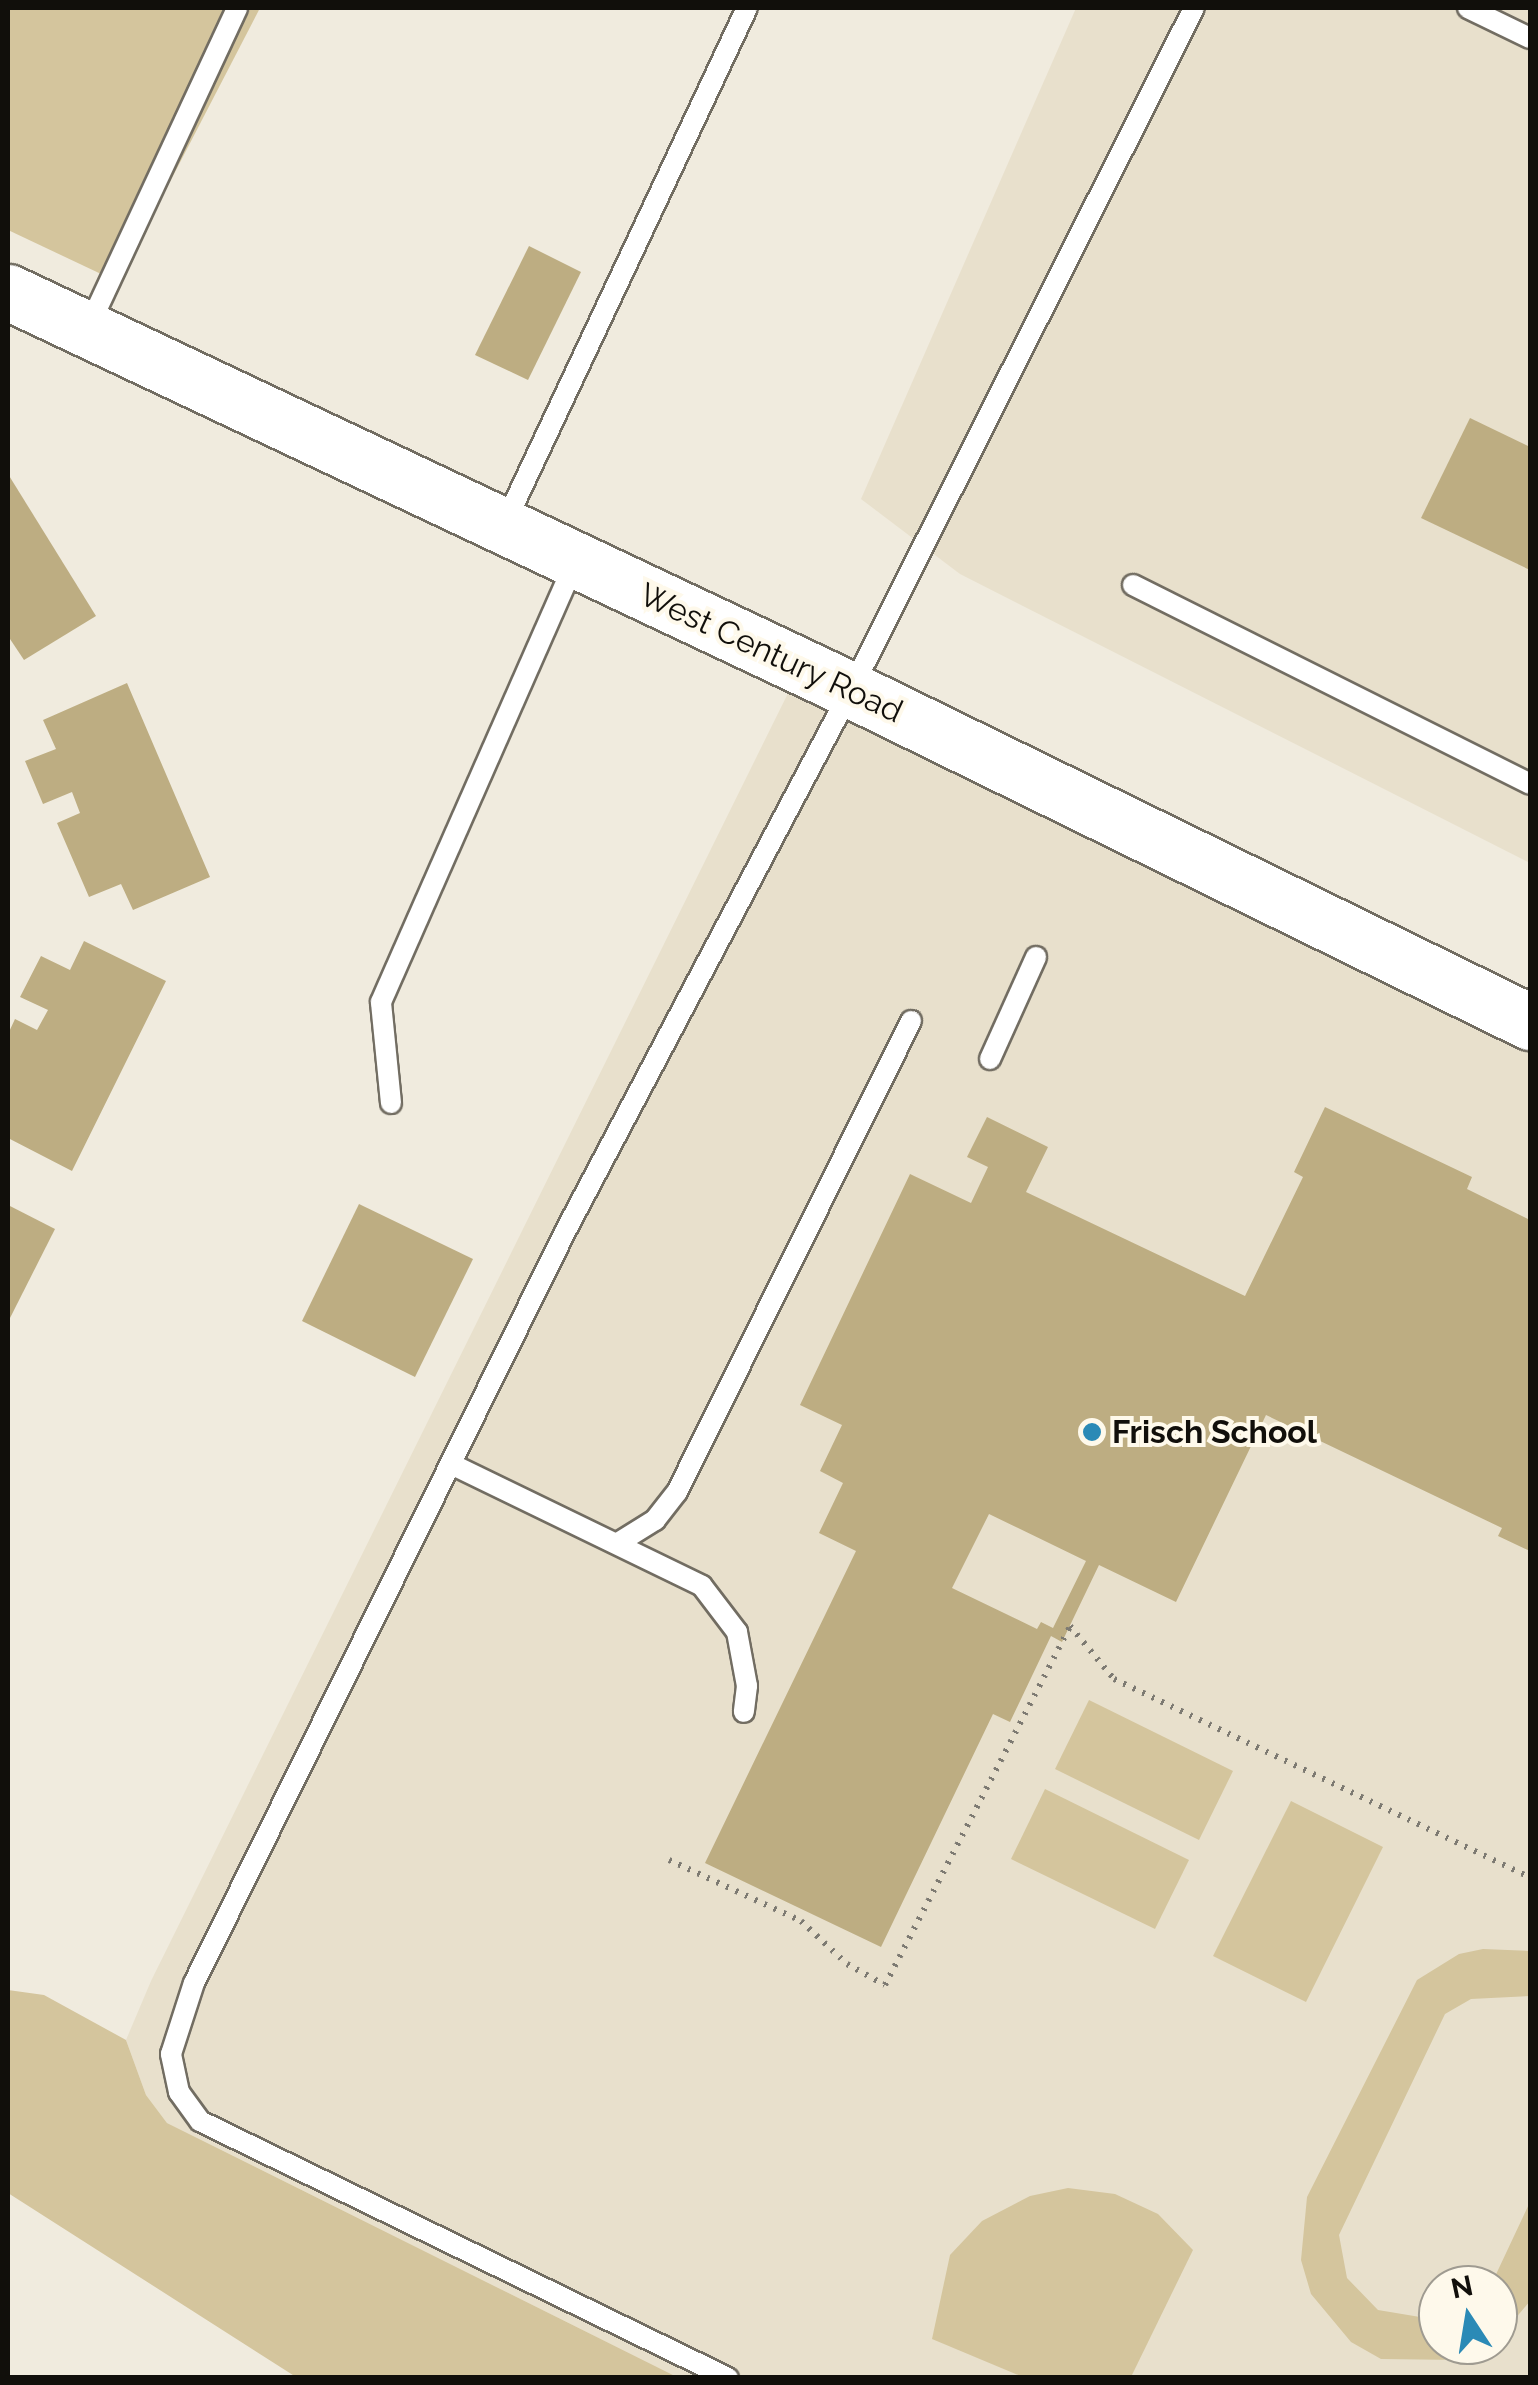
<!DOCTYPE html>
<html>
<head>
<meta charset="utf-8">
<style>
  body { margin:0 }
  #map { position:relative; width:1538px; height:2385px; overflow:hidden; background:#f0ebde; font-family:Raleway,sans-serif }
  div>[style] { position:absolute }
  .built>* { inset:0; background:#e8e0cc }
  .green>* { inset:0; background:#d4c59d }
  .building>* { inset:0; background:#bdad82 }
  .path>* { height:6px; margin-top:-3px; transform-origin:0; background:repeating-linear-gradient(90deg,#7d7a72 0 2.5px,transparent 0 10.5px) }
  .roads { filter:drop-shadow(2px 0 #726d62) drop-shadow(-2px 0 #726d62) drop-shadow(0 2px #726d62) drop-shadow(0 -2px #726d62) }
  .lane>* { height:20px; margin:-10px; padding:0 10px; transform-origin:10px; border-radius:10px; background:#fff }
  .secondary>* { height:55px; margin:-27.5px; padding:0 27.5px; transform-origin:27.5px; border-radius:27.5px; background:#fff }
  .dots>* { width:28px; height:28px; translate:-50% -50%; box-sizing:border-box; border:5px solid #fef9eb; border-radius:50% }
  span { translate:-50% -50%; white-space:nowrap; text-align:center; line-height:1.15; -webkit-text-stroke:8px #fef9eb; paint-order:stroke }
  .street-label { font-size:32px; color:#110f0b }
  .poi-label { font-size:32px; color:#110f0b; font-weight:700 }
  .left { translate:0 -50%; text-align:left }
  .frame { position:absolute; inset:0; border:10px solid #110f0b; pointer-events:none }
  .north { position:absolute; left:1418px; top:2265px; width:100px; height:100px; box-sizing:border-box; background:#fef9eb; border:2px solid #9f9b91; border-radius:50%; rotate:348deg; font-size:28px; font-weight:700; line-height:40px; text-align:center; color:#110f0b }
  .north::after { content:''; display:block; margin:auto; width:35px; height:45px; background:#2b8ab6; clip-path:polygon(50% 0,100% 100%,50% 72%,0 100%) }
</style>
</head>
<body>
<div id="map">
  <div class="built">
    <i style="clip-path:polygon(1076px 8px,1530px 8px,1530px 863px,960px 574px,861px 499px)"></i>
    <i style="clip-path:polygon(evenodd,801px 667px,1530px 1022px,1530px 2377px,677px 2377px,167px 2123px,146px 2095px,126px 2040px,151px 1981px,801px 667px,1438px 2285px,1498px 2285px,1498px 2345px,1438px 2345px,1438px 2285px)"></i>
  </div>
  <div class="green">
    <i style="clip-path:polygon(8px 8px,260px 8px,118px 282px,8px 230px)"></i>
    <i style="clip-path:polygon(1089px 1700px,1233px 1771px,1199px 1840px,1055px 1769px)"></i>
    <i style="clip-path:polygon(1045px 1789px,1189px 1860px,1155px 1929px,1011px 1859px)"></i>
    <i style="clip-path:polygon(1291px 1801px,1383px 1847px,1306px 2002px,1213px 1956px)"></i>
    <i style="clip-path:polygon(1483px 1949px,1530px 1951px,1530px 1996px,1471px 1999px,1445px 2014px,1339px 2235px,1347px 2278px,1378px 2310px,1438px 2320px,1438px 2345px,1490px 2345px,1461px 2360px,1381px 2359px,1351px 2342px,1311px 2294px,1301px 2260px,1307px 2197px,1417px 1980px,1459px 1954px)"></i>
    <i style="clip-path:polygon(8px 1990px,44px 1995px,126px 2040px,146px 2095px,167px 2123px,677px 2377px,296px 2377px,8px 2193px)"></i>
    <i style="clip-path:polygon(1068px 2188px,1115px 2194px,1158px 2214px,1193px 2250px,1131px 2377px,1023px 2377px,932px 2339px,950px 2255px,982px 2221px,1030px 2196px)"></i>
    <i style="clip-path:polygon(1530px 2202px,1530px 2301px,1498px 2339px,1498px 2285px,1491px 2285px)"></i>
  </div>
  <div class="building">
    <i style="clip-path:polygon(529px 246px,581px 272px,528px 380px,475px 355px)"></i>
    <i style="clip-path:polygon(1470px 418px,1530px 447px,1530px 570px,1421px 518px)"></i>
    <i style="clip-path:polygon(8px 474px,96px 616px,24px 660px,8px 636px)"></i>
    <i style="clip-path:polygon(127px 683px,210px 877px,133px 910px,121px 884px,89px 897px,57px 823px,80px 813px,72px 792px,43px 804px,25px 761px,56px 749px,43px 720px)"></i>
    <i style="clip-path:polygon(84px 941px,166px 981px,72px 1171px,8px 1138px,8px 1034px,15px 1019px,37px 1030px,48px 1010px,20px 997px,41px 956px,70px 970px)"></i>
    <i style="clip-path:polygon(evenodd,1325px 1107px,1472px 1177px,1467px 1189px,1530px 1220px,1530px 1551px,1498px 1536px,1502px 1528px,1266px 1415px,1176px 1602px,1099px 1565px,1062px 1642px,1051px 1636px,1010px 1722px,993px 1714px,881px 1947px,705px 1863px,856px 1551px,819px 1533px,843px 1483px,820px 1471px,842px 1425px,800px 1405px,910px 1174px,971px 1203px,988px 1167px,967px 1157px,987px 1117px,1048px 1147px,1026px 1192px,1245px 1296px,1303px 1177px,1294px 1172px,1325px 1107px,989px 1514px,1086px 1561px,1053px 1628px,1041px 1622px,1037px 1629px,952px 1588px,989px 1514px)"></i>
    <i style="clip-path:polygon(359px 1204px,473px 1259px,415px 1377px,302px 1321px)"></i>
    <i style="clip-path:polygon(8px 1205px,55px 1229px,8px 1322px)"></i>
  </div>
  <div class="path">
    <i style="left:669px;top:1860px;width:145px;rotate:24.8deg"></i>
    <i style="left:801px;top:1921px;width:63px;rotate:43.1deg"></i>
    <i style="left:847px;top:1964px;width:43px;rotate:28.9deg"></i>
    <i style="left:885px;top:1985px;width:404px;rotate:-62.7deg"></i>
    <i style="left:1070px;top:1626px;width:69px;rotate:50.3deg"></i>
    <i style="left:1114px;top:1679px;width:461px;rotate:25.5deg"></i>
  </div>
  <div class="roads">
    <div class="lane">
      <i style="left:1468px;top:8px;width:69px;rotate:25.8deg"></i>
      <i style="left:88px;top:328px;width:353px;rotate:-65deg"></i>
      <i style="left:504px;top:525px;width:571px;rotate:-64.83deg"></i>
      <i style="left:1133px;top:585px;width:444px;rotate:26.6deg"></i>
      <i style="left:990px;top:1059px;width:112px;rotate:-65.7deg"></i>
      <i style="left:391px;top:1103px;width:101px;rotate:-95.7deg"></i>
      <i style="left:381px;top:1002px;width:481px;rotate:-66.2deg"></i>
      <i style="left:451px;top:1464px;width:279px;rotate:25.9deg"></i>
      <i style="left:702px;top:1586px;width:58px;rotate:52.7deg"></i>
      <i style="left:737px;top:1632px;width:55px;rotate:79.5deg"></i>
      <i style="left:747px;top:1686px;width:26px;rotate:97deg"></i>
      <i style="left:618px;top:1543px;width:44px;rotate:-31.9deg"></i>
      <i style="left:655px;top:1520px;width:36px;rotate:-52deg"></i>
      <i style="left:677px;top:1492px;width:526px;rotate:-63.58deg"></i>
      <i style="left:728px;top:2378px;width:587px;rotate:-154.05deg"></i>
      <i style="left:200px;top:2121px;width:36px;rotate:-126deg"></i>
      <i style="left:179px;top:2092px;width:39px;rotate:-102deg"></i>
      <i style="left:171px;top:2054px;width:75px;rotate:-72.1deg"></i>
      <i style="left:194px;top:1983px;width:840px;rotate:-63.71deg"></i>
      <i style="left:566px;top:1230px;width:611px;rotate:-62.18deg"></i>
      <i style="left:851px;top:690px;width:763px;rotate:-63.3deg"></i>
    </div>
    <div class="secondary">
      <i style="left:8px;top:292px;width:932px;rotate:25.27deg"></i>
      <i style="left:851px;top:690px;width:756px;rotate:26.06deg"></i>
    </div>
  </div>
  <div class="dots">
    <i style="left:1092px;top:1432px;background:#2b8ab6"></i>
  </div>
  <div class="street-label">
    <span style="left:771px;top:653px;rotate:25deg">West Century Road</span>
  </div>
  <div class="poi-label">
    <span class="left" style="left:1112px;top:1432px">Frisch School</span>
  </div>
  <div class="frame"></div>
  <div class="north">N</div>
</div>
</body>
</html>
